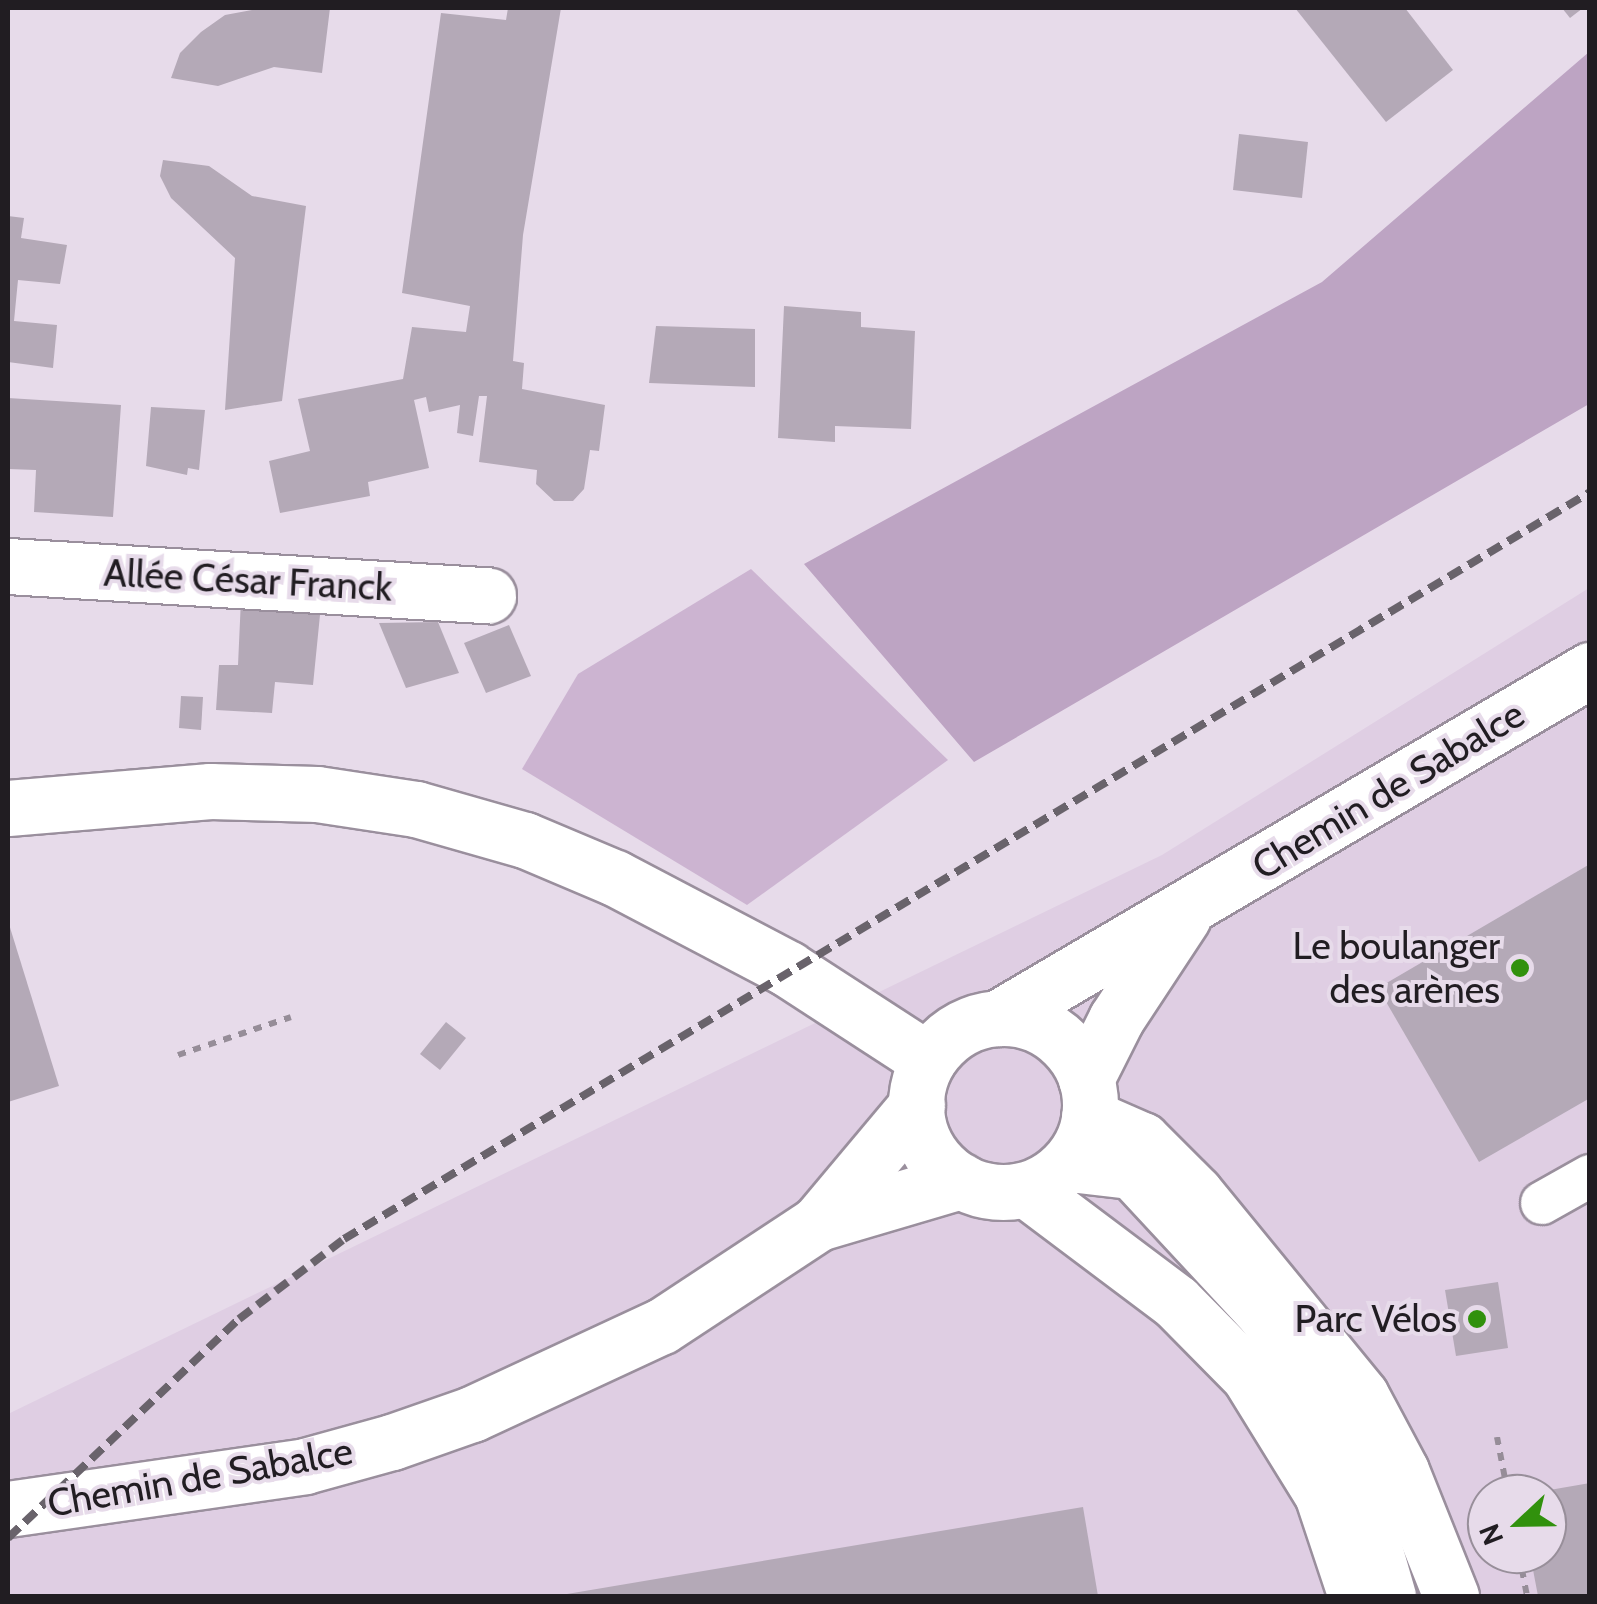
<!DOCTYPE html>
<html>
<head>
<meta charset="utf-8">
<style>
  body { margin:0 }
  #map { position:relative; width:1597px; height:1604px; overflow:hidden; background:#e7dbea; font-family:Cabin,sans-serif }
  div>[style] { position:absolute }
  .built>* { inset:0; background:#dfcee3 }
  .green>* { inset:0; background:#ccb4d1 }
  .forest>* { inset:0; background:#bda4c3 }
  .building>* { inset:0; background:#b4a9b7 }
  .path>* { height:6px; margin-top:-3px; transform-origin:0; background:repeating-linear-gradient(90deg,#968d98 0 8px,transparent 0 16px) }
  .roads { filter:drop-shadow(2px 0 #9a8f9d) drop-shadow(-2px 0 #9a8f9d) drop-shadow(0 2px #9a8f9d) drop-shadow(0 -2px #9a8f9d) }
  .service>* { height:42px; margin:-21px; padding:0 21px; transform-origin:21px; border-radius:21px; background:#fff }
  .minor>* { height:55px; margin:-27.5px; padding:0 27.5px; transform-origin:27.5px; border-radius:27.5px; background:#fff }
  .tertiary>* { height:55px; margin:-27.5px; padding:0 27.5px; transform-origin:27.5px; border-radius:27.5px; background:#fff }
  .tertiary>.ring { margin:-27.5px; padding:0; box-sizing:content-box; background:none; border:55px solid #fff; border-radius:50% }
  .rail>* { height:8px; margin-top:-4px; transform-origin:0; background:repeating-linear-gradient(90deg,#69636b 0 15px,transparent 0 23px) }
  .dots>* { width:28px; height:28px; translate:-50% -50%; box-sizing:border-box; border:5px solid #e7dbea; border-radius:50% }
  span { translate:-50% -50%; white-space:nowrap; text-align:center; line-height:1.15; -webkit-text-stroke:8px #e7dbea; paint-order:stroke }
  .street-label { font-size:38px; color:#211d22 }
  .poi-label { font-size:38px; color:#211d22 }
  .right { translate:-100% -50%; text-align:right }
  .frame { position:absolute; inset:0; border:10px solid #211d22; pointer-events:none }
  .north { position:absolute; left:1467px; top:1474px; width:100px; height:100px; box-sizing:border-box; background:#e7dbea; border:2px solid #988f9a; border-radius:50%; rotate:248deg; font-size:28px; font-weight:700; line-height:40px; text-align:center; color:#211d22 }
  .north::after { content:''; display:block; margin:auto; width:35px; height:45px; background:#31910d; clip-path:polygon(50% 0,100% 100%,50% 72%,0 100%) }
</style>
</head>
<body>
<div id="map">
  <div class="built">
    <i style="clip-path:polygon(evenodd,1589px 588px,1589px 1596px,8px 1596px,8px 1414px,1162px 855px,1589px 588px,1487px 1494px,1547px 1494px,1547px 1554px,1487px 1554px,1487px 1494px)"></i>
  </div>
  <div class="green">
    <i style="clip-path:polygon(751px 569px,948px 760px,747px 905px,522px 769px,578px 674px)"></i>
  </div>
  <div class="forest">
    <i style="clip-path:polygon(1589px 52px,1589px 404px,974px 762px,804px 564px,1322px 282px)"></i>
  </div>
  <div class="building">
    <i style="clip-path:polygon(263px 8px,330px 8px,322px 73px,274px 67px,218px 86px,171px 78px,180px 53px,201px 32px,225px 15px)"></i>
    <i style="clip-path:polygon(508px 8px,561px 8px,523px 235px,513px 361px,524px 363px,522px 389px,605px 405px,599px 451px,590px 450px,584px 489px,573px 501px,554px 501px,536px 484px,537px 470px,479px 462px,487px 396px,479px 396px,473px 436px,457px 433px,460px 405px,429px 412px,426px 397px,414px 400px,429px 468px,368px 482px,370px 496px,280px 513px,269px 461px,310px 451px,298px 399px,403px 379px,412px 327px,466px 332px,470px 306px,402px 293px,441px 13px,506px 20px)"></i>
    <i style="clip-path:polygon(1295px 8px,1405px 8px,1453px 70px,1386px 122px)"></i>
    <i style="clip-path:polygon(1562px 8px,1583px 8px,1570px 18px)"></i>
    <i style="clip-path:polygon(1239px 134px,1308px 142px,1302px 198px,1233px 190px)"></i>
    <i style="clip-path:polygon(163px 160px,209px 166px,252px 196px,306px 206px,282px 401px,225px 410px,235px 258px,171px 198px,160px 176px)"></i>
    <i style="clip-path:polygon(8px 216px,24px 218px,21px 238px,67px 245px,60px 284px,18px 280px,14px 321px,57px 325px,53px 368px,8px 362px)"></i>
    <i style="clip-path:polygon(784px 306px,861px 312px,861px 327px,915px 331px,911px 429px,835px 426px,835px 442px,778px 438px)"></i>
    <i style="clip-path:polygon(656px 326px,755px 329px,755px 387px,649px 383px)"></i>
    <i style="clip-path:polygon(8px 398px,121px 405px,113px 517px,34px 512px,36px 470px,8px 469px)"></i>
    <i style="clip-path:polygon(151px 407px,205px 410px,199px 470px,188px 468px,187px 475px,146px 466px)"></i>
    <i style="clip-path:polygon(241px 599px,321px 605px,313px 685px,275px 682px,272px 713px,216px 710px,219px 665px,238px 665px)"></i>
    <i style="clip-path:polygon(438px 622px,459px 673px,406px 688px,379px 623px)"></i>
    <i style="clip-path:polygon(509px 625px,531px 676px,486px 693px,464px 643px)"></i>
    <i style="clip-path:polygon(181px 696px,203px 697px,201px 730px,179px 728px)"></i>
    <i style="clip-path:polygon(1590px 864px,1590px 1098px,1479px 1162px,1378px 988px)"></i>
    <i style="clip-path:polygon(8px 921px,59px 1086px,8px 1102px)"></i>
    <i style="clip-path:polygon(446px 1022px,466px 1038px,440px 1070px,420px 1054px)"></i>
    <i style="clip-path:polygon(1498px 1282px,1508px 1348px,1456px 1356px,1445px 1290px)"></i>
    <i style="clip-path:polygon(1590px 1483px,1590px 1596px,1538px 1596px,1530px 1554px,1547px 1554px,1547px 1494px,1538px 1492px)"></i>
    <i style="clip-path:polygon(1083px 1507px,1098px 1596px,567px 1596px,567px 1594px)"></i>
  </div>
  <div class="path">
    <i style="left:178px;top:1055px;width:119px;rotate:-18.6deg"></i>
    <i style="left:1497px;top:1437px;width:58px;rotate:79.1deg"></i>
    <i style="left:1519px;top:1554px;width:43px;rotate:79.2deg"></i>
  </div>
  <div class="roads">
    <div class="service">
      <i style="left:1061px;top:1170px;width:69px;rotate:6.6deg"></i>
      <i style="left:1130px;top:1178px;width:191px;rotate:47.1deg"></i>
      <i style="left:1260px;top:1318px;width:121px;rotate:55.1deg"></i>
      <i style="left:1329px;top:1417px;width:83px;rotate:64.4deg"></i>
      <i style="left:1365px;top:1492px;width:108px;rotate:73.9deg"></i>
      <i style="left:1542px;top:1203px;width:55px;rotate:-29.4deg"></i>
    </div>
    <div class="minor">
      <i style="left:8px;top:566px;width:481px;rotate:3.5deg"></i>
      <i style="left:998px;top:1018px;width:687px;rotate:-30.45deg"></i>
      <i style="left:1086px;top:1079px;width:67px;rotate:-63.4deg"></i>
      <i style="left:1116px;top:1019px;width:122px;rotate:-56.7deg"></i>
      <i style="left:818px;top:1223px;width:154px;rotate:-50deg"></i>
      <i style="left:8px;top:1509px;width:300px;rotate:-8.2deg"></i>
      <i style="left:305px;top:1466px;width:90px;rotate:-15.4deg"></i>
      <i style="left:392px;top:1442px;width:85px;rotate:-19.3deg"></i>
      <i style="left:472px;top:1414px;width:209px;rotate:-24.9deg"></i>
      <i style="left:662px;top:1326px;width:187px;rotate:-33.4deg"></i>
      <i style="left:818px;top:1223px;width:149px;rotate:-16.4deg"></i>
    </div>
    <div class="tertiary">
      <i style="left:8px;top:808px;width:203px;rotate:-4.8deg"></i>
      <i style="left:210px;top:791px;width:107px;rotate:1.6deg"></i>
      <i style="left:317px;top:794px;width:100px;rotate:8.6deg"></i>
      <i style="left:416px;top:809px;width:113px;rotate:15.9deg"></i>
      <i style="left:525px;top:840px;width:98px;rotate:22.9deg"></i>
      <i style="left:615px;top:878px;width:195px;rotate:27.7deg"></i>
      <i style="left:788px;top:969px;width:167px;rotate:33deg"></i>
      <i class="ring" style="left:916px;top:1018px;width:119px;height:119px"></i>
      <i style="left:1089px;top:1117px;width:58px;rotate:23.5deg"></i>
      <i style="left:1142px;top:1140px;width:75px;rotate:45deg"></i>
      <i style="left:1195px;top:1193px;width:262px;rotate:50.7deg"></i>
      <i style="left:1361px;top:1396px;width:85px;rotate:61.9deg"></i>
      <i style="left:1401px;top:1471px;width:135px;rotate:68.2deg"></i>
      <i style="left:1027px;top:1190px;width:186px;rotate:36.9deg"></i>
      <i style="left:1176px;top:1302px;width:104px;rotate:45.4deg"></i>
      <i style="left:1249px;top:1376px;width:139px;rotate:58.3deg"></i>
      <i style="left:1322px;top:1494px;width:108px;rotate:71.6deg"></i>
    </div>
  </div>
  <div class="rail">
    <i style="left:8px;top:1538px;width:318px;rotate:-43.5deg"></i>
    <i style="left:239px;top:1319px;width:132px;rotate:-37.3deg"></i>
    <i style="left:344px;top:1239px;width:1453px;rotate:-30.94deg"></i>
  </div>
  <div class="dots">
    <i style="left:1520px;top:968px;background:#31910d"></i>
    <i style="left:1477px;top:1319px;background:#31910d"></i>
  </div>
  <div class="street-label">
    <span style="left:248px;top:580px;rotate:3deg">Allée César Franck</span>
    <span style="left:1388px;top:790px;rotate:-31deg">Chemin de Sabalce</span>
    <span style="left:200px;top:1477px;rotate:-10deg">Chemin de Sabalce</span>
  </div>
  <div class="poi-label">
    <span class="right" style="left:1500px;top:968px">Le boulanger<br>des arènes</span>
    <span class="right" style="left:1457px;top:1319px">Parc Vélos</span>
  </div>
  <div class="frame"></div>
  <div class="north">N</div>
</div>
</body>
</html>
